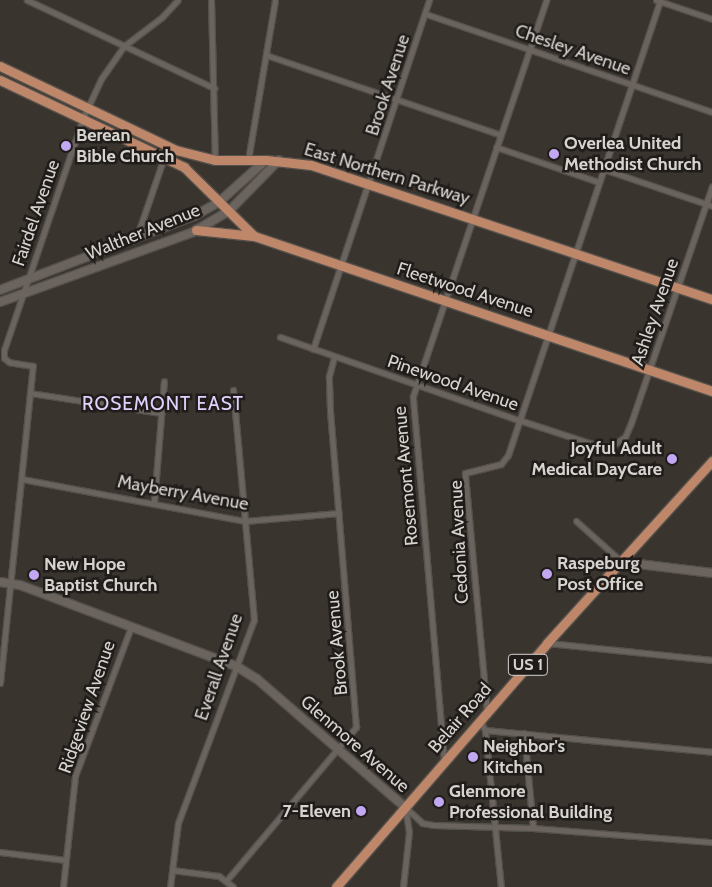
<!DOCTYPE html>
<html>
<head>
<meta charset="utf-8">
<style>
  body { margin:0 }
  #map { position:relative; width:712px; height:887px; overflow:hidden; background:#3a342f; font-family:Cabin,sans-serif }
  div>[style] { position:absolute }
  .roads { filter:drop-shadow(1px 0 #54504b) drop-shadow(-1px 0 #54504b) drop-shadow(0 1px #54504b) drop-shadow(0 -1px #54504b) }
  .street>* { height:5px; margin:-2.5px; padding:0 2.5px; transform-origin:2.5px; border-radius:2.5px; background:#6b645e }
  .secondary>* { height:8px; margin:-4px; padding:0 4px; transform-origin:4px; border-radius:4px; background:#6b645e }
  .primary>* { height:9px; margin:-4.5px; padding:0 4.5px; transform-origin:4.5px; border-radius:4.5px; background:#be8769 }
  .dots>* { width:14px; height:14px; translate:-50% -50%; box-sizing:border-box; border:2px solid #1f1c1a; border-radius:50% }
  span { translate:-50% -50%; white-space:nowrap; text-align:center; line-height:1.15; -webkit-text-stroke:5px #1f1c1a; paint-order:stroke }
  .shield-label span { padding:1px 4px; background:#1f1c1a; border:1px solid; border-radius:4px; -webkit-text-stroke-width:0 }
  .shield-label { font-size:16px; color:#d7d4d0; font-weight:700 }
  .street-label { font-size:18px; color:#d7d4d0 }
  .poi-label { font-size:18px; color:#d7d4d0; font-weight:700 }
  .left { translate:0 -50%; text-align:left }
  .right { translate:-100% -50%; text-align:right }
  .neighbourhood-label { font-size:19px; color:#e0d2fd; letter-spacing:1px }
</style>
</head>
<body>
<div id="map">
  <div class="roads">
    <div class="street">
      <i style="left:27px;top:0;width:207px;rotate:25.2deg"></i>
      <i style="left:211px;top:0;width:160px;rotate:88.6deg"></i>
      <i style="left:656px;top:0;width:59px;rotate:18.7deg"></i>
      <i style="left:426px;top:14px;width:302px;rotate:18.9deg"></i>
      <i style="left:266px;top:55px;width:248px;rotate:18.8deg"></i>
      <i style="left:496px;top:147px;width:108px;rotate:18.9deg"></i>
      <i style="left:248px;top:160px;width:162px;rotate:-80.4deg"></i>
      <i style="left:603px;top:169px;width:115px;rotate:18.7deg"></i>
      <i style="left:139px;top:230px;width:89px;rotate:-71deg"></i>
      <i style="left:280px;top:337px;width:253px;rotate:19.2deg"></i>
      <i style="left:519px;top:420px;width:81px;rotate:18deg"></i>
      <i style="left:596px;top:445px;width:17px"></i>
      <i style="left:613px;top:445px;width:14px;rotate:-34deg"></i>
      <i style="left:625px;top:437px;width:15px;rotate:-67deg"></i>
      <i style="left:631px;top:423px;width:250px;rotate:-71.1deg"></i>
      <i style="left:313px;top:349px;width:368px;rotate:-71.6deg"></i>
      <i style="left:30px;top:393px;width:132px;rotate:8.7deg"></i>
      <i style="left:22px;top:479px;width:227px;rotate:10.7deg"></i>
      <i style="left:245px;top:521px;width:94px;rotate:-4.9deg"></i>
      <i style="left:154px;top:502px;width:121px;rotate:-85.3deg"></i>
      <i style="left:576px;top:521px;width:62px;rotate:41.7deg"></i>
      <i style="left:548px;top:643px;width:165px;rotate:5.9deg"></i>
      <i style="left:0;top:683px;width:319px;rotate:-84.1deg"></i>
      <i style="left:33px;top:366px;width:24px;rotate:-171deg"></i>
      <i style="left:9px;top:362px;width:6px;rotate:-141deg"></i>
      <i style="left:4px;top:358px;width:8px;rotate:-90deg"></i>
      <i style="left:4px;top:350px;width:245px;rotate:-71.2deg"></i>
      <i style="left:83px;top:118px;width:43px;rotate:-65.2deg"></i>
      <i style="left:101px;top:79px;width:40px;rotate:-55.1deg"></i>
      <i style="left:124px;top:46px;width:48px;rotate:-37.3deg"></i>
      <i style="left:162px;top:17px;width:23px;rotate:-47deg"></i>
      <i style="left:487px;top:712px;width:240px;rotate:-95.3deg"></i>
      <i style="left:465px;top:473px;width:37px;rotate:-14deg"></i>
      <i style="left:501px;top:464px;width:11px;rotate:-52deg"></i>
      <i style="left:508px;top:455px;width:479px;rotate:-71.5deg"></i>
      <i style="left:480px;top:721px;width:10px;rotate:61deg"></i>
      <i style="left:485px;top:730px;width:158px;rotate:84.2deg"></i>
      <i style="left:485px;top:730px;width:228px;rotate:5.5deg"></i>
      <i style="left:524px;top:733px;width:95px;rotate:84.6deg"></i>
      <i style="left:444px;top:760px;width:365px;rotate:-94.9deg"></i>
      <i style="left:413px;top:396px;width:418px;rotate:-71.4deg"></i>
      <i style="left:405px;top:807px;width:23px;rotate:43deg"></i>
      <i style="left:422px;top:823px;width:11px;rotate:10deg"></i>
      <i style="left:433px;top:825px;width:100px;rotate:1.7deg"></i>
      <i style="left:533px;top:828px;width:180px;rotate:4.5deg"></i>
      <i style="left:0;top:852px;width:66px;rotate:6.9deg"></i>
      <i style="left:172px;top:870px;width:47px;rotate:7.3deg"></i>
      <i style="left:219px;top:876px;width:18px;rotate:38deg"></i>
      <i style="left:226px;top:881px;width:202px;rotate:-49.8deg"></i>
      <i style="left:356px;top:727px;width:318px;rotate:-94.7deg"></i>
      <i style="left:330px;top:410px;width:34px;rotate:-92deg"></i>
      <i style="left:329px;top:376px;width:20px;rotate:-75deg"></i>
      <i style="left:63px;top:887px;width:112px;rotate:-83.8deg"></i>
      <i style="left:75px;top:776px;width:159px;rotate:-69.4deg"></i>
      <i style="left:170px;top:887px;width:64px;rotate:-82.9deg"></i>
      <i style="left:178px;top:823px;width:217px;rotate:-69.5deg"></i>
      <i style="left:254px;top:620px;width:231px;rotate:-95.2deg"></i>
      <i style="left:403px;top:887px;width:55px;rotate:-83.8deg"></i>
      <i style="left:409px;top:832px;width:24px;rotate:-99deg"></i>
    </div>
    <div class="secondary">
      <i style="left:0;top:290px;width:208px;rotate:-20.9deg"></i>
      <i style="left:194px;top:216px;width:29px;rotate:-29deg"></i>
      <i style="left:219px;top:202px;width:63px;rotate:-41.8deg"></i>
      <i style="left:0;top:302px;width:205px;rotate:-19.9deg"></i>
      <i style="left:193px;top:232px;width:42px;rotate:-30.3deg"></i>
      <i style="left:229px;top:211px;width:71px;rotate:-45.6deg"></i>
      <i style="left:622px;top:562px;width:91px;rotate:7deg"></i>
      <i style="left:0;top:582px;width:20px;rotate:9deg"></i>
      <i style="left:20px;top:585px;width:231px;rotate:20.6deg"></i>
      <i style="left:236px;top:666px;width:25px;rotate:32deg"></i>
      <i style="left:257px;top:679px;width:196px;rotate:40.9deg"></i>
    </div>
    <div class="primary">
      <i style="left:0;top:66px;width:195px;rotate:25.5deg"></i>
      <i style="left:176px;top:150px;width:40px;rotate:14.4deg"></i>
      <i style="left:215px;top:160px;width:51px"></i>
      <i style="left:266px;top:160px;width:45px;rotate:6.3deg"></i>
      <i style="left:311px;top:165px;width:423px;rotate:18.5deg"></i>
      <i style="left:0;top:80px;width:204px;rotate:25.3deg"></i>
      <i style="left:184px;top:167px;width:98px;rotate:44.6deg"></i>
      <i style="left:254px;top:236px;width:484px;rotate:18.7deg"></i>
      <i style="left:196px;top:230px;width:58px;rotate:5.9deg"></i>
      <i style="left:336px;top:887px;width:323px;rotate:-49.1deg"></i>
      <i style="left:547px;top:643px;width:246px;rotate:-47.8deg"></i>
    </div>
  </div>
  <div class="dots">
    <i style="left:66px;top:146px;background:#c2a8f2"></i>
    <i style="left:554px;top:154px;background:#c2a8f2"></i>
    <i style="left:672px;top:459px;background:#c2a8f2"></i>
    <i style="left:547px;top:574px;background:#c2a8f2"></i>
    <i style="left:34px;top:575px;background:#c2a8f2"></i>
    <i style="left:473px;top:757px;background:#c2a8f2"></i>
    <i style="left:439px;top:802px;background:#c2a8f2"></i>
    <i style="left:361px;top:811px;background:#c2a8f2"></i>
  </div>
  <div class="shield-label">
    <span style="left:528px;top:665px">US 1</span>
  </div>
  <div class="street-label">
    <span style="left:573px;top:50px;rotate:19deg">Chesley Avenue</span>
    <span style="left:388px;top:85px;rotate:-72deg">Brook Avenue</span>
    <span style="left:387px;top:174px;rotate:17deg">East Northern Parkway</span>
    <span style="left:36px;top:213px;rotate:-71deg">Fairdel Avenue</span>
    <span style="left:143px;top:232px;rotate:-22deg">Walther Avenue</span>
    <span style="left:465px;top:290px;rotate:18deg">Fleetwood Avenue</span>
    <span style="left:655px;top:312px;rotate:-71deg">Ashley Avenue</span>
    <span style="left:453px;top:383px;rotate:19deg">Pinewood Avenue</span>
    <span style="left:406px;top:476px;rotate:-95deg">Rosemont Avenue</span>
    <span style="left:183px;top:493px;rotate:10deg">Mayberry Avenue</span>
    <span style="left:459px;top:542px;rotate:-93deg">Cedonia Avenue</span>
    <span style="left:337px;top:643px;rotate:-95deg">Brook Avenue</span>
    <span style="left:219px;top:667px;rotate:-71deg">Everall Avenue</span>
    <span style="left:87px;top:707px;rotate:-71deg">Ridgeview Avenue</span>
    <span style="left:460px;top:718px;rotate:-49deg">Belair Road</span>
    <span style="left:355px;top:744px;rotate:41deg">Glenmore Avenue</span>
  </div>
  <div class="poi-label">
    <span class="left" style="left:76px;top:146px">Berean<br>Bible Church</span>
    <span class="left" style="left:564px;top:154px">Overlea United<br>Methodist Church</span>
    <span class="right" style="left:662px;top:459px">Joyful Adult<br>Medical DayCare</span>
    <span class="left" style="left:557px;top:574px">Raspeburg<br>Post Office</span>
    <span class="left" style="left:44px;top:575px">New Hope<br>Baptist Church</span>
    <span class="left" style="left:483px;top:757px">Neighbor's<br>Kitchen</span>
    <span class="left" style="left:449px;top:802px">Glenmore<br>Professional Building</span>
    <span class="right" style="left:351px;top:811px">7-Eleven</span>
  </div>
  <div class="neighbourhood-label">
    <span style="left:163px;top:404px">ROSEMONT EAST</span>
  </div>
</div>
</body>
</html>
